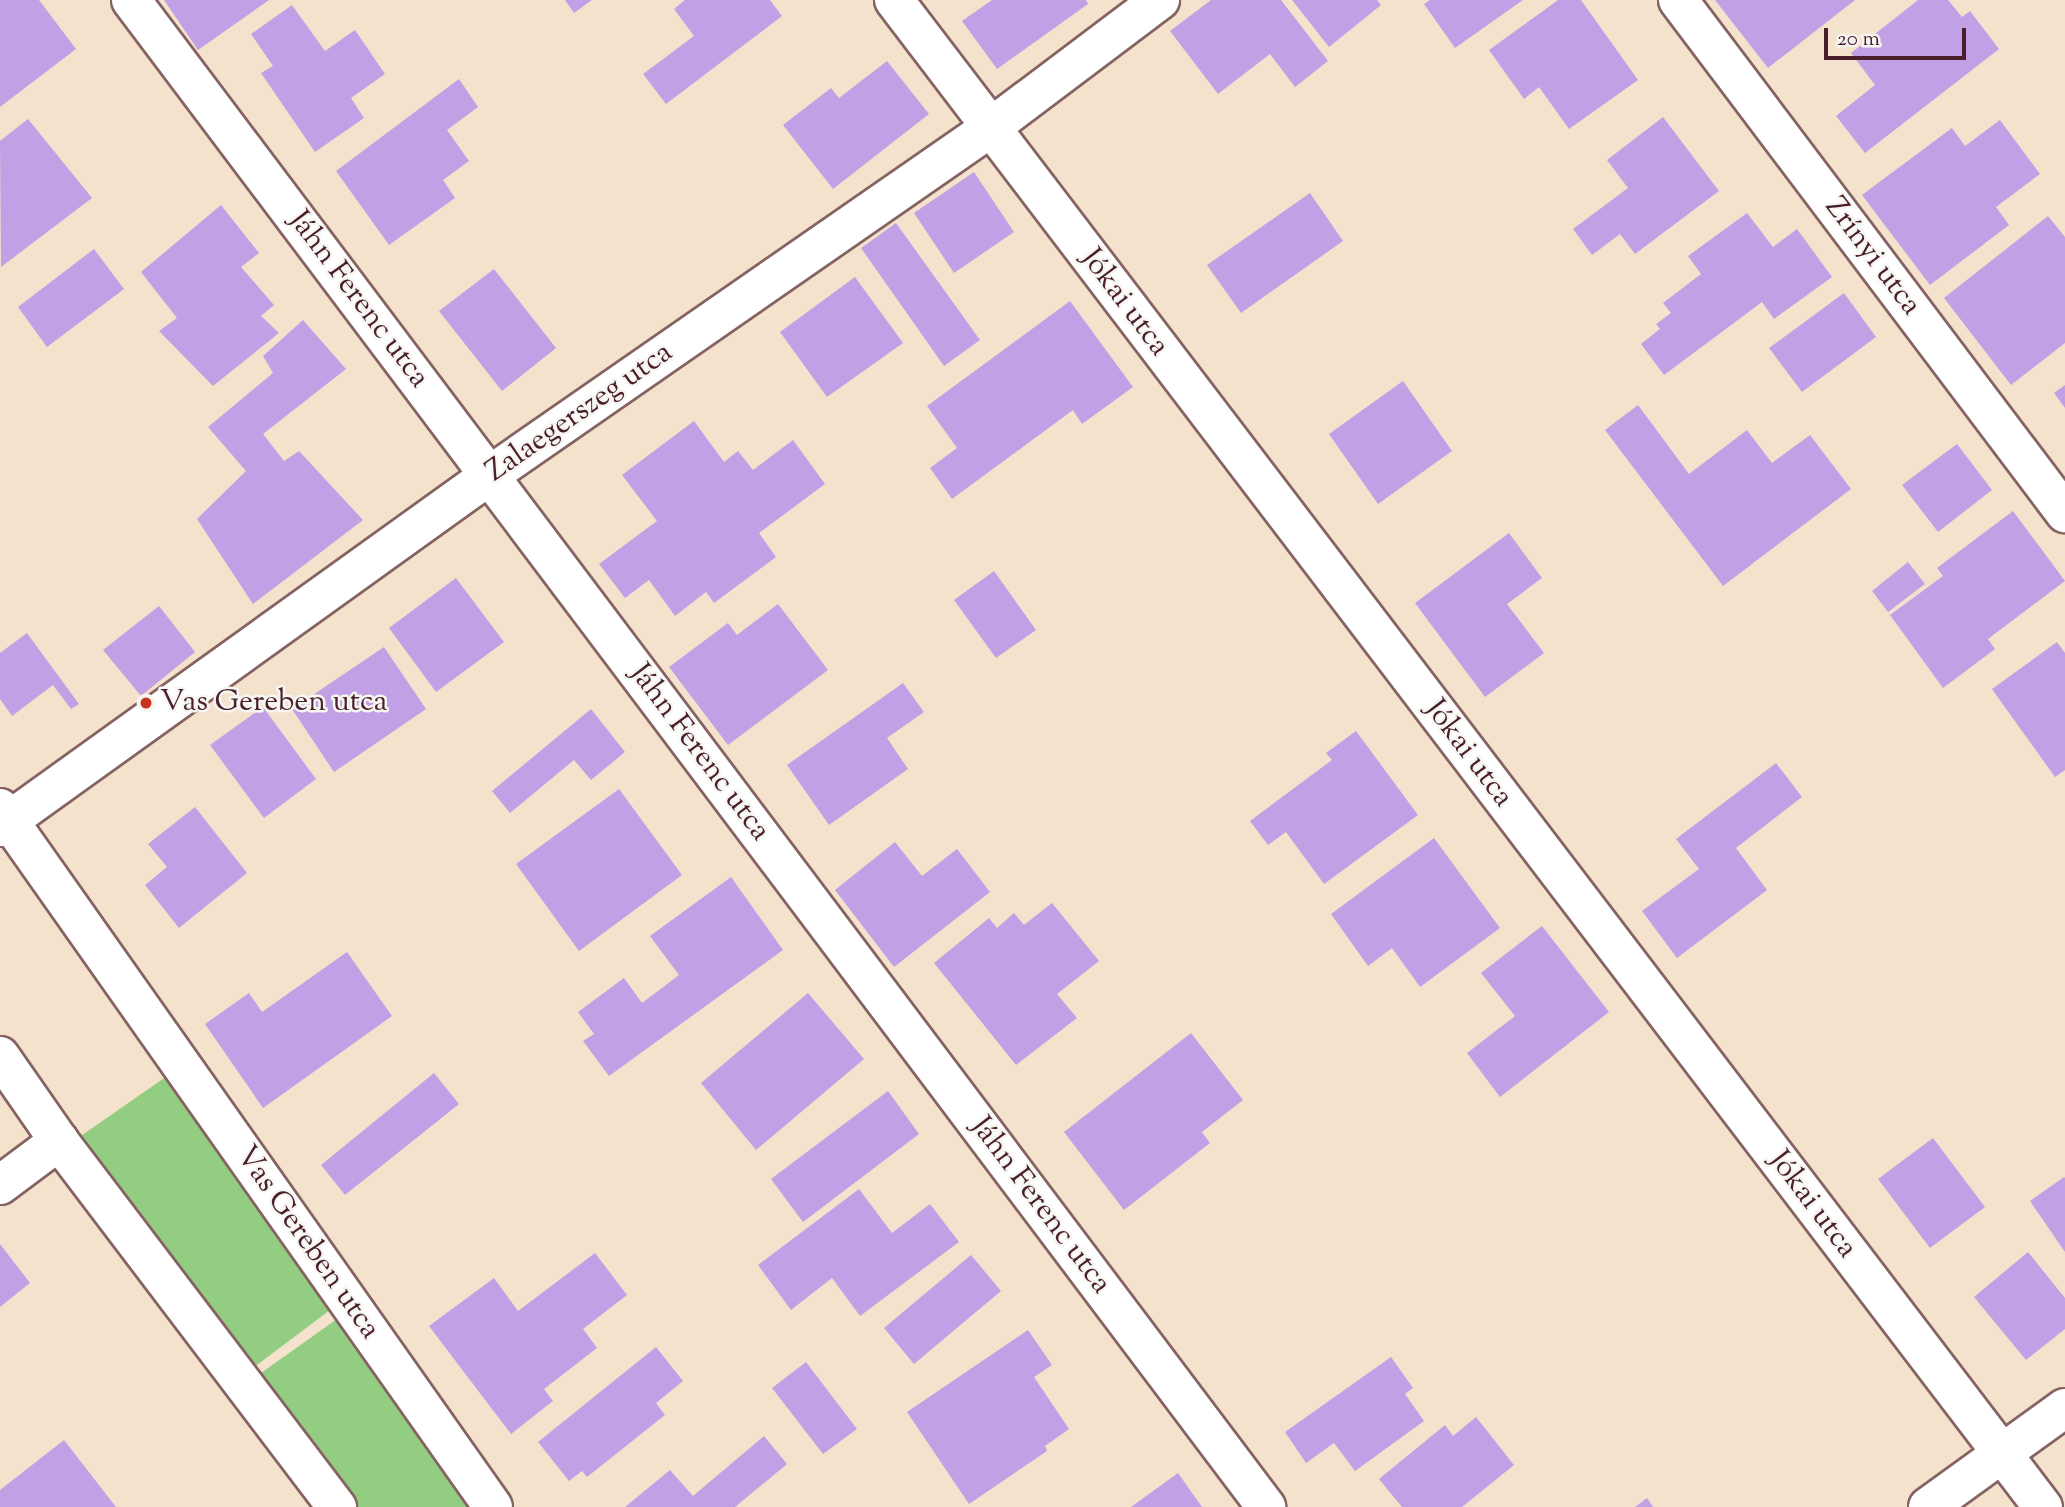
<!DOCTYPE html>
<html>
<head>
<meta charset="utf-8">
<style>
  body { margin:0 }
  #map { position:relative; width:2065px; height:1507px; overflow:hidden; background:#f5e2cc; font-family:"Sorts Mill Goudy",serif }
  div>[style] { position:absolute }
  .green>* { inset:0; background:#93cd82 }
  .building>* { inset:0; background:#c1a0e5 }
  .roads { filter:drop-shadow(2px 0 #866363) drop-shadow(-2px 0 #866363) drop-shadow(0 2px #866363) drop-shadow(0 -2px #866363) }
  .street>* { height:38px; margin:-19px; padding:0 19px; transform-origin:19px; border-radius:19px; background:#fff }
  .secondary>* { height:38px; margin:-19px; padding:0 19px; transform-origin:19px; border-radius:19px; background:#fff }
  .dots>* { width:19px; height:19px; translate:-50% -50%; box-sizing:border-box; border:4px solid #f6f6f2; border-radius:50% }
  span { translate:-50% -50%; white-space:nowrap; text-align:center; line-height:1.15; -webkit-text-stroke:5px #f6f6f2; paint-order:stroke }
  .street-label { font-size:30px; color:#4a1f2b }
  .poi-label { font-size:30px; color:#4a1f2b }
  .left { translate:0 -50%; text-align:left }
  .scale { position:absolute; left:1824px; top:28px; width:142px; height:32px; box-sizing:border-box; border:4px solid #4a1f2b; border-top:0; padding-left:9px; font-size:21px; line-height:24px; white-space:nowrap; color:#4a1f2b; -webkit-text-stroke:5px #f6f6f2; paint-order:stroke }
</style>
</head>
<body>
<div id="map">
  <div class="green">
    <i style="clip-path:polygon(170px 1074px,338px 1304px,249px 1371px,75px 1140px)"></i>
    <i style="clip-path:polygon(344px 1314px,482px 1507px,351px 1507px,254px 1378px)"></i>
  </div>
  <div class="building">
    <i style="clip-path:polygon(0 0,39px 0,76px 49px,0 107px)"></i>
    <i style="clip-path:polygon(164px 0,269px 0,198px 50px)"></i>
    <i style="clip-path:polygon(565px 0,592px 0,574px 13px)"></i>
    <i style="clip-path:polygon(685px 0,770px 0,782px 16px,666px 104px,643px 74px,694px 36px,674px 9px)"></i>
    <i style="clip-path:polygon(992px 0,1086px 0,1088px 4px,997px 69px,962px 21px)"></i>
    <i style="clip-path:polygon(1211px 0,1281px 0,1328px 61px,1295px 87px,1270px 54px,1218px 94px,1170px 31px)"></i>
    <i style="clip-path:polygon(1292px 0,1377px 0,1381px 5px,1329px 47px)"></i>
    <i style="clip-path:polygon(1430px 0,1523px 0,1455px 48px,1424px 4px)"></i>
    <i style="clip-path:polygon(1558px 0,1581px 0,1638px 80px,1569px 129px,1539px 87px,1524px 99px,1489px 50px)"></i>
    <i style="clip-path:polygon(1715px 0,1855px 0,1768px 68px)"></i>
    <i style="clip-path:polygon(1918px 0,1948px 0,1962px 17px,1970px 11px,1999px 49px,1865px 153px,1836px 116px,1875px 85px,1851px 53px)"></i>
    <i style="clip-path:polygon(292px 5px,325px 51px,355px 30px,385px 74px,351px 98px,364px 118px,315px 152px,261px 73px,273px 66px,251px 34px)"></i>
    <i style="clip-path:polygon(887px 61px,929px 114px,833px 189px,783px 125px,831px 88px,839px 98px)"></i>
    <i style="clip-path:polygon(459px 79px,478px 107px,447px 130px,469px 161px,443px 180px,455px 198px,389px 245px,336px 171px)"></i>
    <i style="clip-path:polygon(1663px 117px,1719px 191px,1635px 254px,1620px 234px,1592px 255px,1573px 229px,1628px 188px,1607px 160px)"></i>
    <i style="clip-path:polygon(28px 119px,92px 198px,1px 267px,0 141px)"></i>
    <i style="clip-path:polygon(2000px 120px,2040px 174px,1996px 207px,2009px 225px,1930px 285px,1862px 195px,1952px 128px,1965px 146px)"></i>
    <i style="clip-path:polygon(974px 172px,1014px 232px,954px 273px,914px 213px)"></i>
    <i style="clip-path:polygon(1310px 193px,1343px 241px,1241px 313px,1207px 265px)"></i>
    <i style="clip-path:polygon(221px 205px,259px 253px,241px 267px,274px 305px,261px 316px,279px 333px,213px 386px,159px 331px,177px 318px,141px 272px)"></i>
    <i style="clip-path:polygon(1747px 213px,1773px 247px,1797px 229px,1832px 277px,1774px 319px,1762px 302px,1664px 375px,1641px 344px,1660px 329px,1656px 324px,1671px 313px,1663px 303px,1701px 274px,1688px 256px)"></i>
    <i style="clip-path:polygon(2048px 216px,2065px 237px,2065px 343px,2011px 385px,1944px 298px)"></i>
    <i style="clip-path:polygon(896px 223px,980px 340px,944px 366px,861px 248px)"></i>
    <i style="clip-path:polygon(94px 249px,124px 289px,47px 347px,18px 307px)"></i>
    <i style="clip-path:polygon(494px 269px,556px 348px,502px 391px,439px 311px)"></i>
    <i style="clip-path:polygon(855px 277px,903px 343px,827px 397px,780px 332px)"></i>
    <i style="clip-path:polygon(1844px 293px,1876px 337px,1802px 392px,1769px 348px)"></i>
    <i style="clip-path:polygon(1070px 301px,1133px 387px,1082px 424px,1073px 410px,952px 499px,930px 468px,957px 448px,927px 406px)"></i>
    <i style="clip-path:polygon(303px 320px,346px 369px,263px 434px,284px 461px,299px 451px,363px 520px,253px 604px,197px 519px,246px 471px,208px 427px,273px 373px,263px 356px)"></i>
    <i style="clip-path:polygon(1403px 381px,1452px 451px,1378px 504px,1329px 434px)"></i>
    <i style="clip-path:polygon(2065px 385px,2065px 408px,2054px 393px)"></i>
    <i style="clip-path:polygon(1638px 405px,1689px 474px,1747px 430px,1772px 463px,1810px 435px,1851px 489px,1723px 586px,1605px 430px)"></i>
    <i style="clip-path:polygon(694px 421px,724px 462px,738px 451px,753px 470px,793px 440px,825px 484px,759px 533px,776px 557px,714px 603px,706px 592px,675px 616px,649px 580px,625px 598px,599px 564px,657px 521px,622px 475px)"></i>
    <i style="clip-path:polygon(1957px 444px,1992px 490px,1938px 532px,1902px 485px)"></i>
    <i style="clip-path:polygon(2013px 511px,2065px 581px,1988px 639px,1995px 649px,1943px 688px,1890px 615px,1943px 576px,1937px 568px)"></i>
    <i style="clip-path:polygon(1509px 533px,1542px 578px,1507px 604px,1544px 653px,1485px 697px,1415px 603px)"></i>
    <i style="clip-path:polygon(1908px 562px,1925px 584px,1888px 612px,1872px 591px)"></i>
    <i style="clip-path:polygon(994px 571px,1036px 630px,996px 658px,954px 600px)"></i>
    <i style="clip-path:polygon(456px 578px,504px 642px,436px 692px,389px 628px)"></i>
    <i style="clip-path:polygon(778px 604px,828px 670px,728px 745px,669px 667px,728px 623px,737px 635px)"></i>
    <i style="clip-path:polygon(159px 606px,195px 652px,141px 696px,103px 650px)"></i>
    <i style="clip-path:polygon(27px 633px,79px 704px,71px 709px,53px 685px,12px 716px,0 699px,0 653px)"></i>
    <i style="clip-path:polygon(2057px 642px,2065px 653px,2065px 770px,2055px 777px,1992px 689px)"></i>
    <i style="clip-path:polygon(384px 647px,426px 709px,334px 772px,292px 709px)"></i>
    <i style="clip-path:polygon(903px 683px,924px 712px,887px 738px,908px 769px,829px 825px,787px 765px)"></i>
    <i style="clip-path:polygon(263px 707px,316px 779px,264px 818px,210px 745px)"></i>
    <i style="clip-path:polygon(591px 709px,625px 752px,591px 780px,574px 760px,510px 813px,492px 791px)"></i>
    <i style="clip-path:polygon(1356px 731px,1418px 815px,1324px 884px,1286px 832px,1268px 845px,1250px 821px,1332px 760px,1326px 753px)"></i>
    <i style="clip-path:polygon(1776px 763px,1802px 797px,1736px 848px,1767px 890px,1677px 958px,1642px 911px,1699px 869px,1676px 839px)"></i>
    <i style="clip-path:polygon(619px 789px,682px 875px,579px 951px,516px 864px)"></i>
    <i style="clip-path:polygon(195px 807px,247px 873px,179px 928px,145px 885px,167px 867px,148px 844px)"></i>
    <i style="clip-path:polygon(1434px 838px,1500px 928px,1420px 987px,1392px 948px,1368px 966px,1331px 914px)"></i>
    <i style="clip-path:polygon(895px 842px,922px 876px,957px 849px,990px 892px,894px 967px,835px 890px)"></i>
    <i style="clip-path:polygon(731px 877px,783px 950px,609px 1076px,583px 1041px,594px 1034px,578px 1012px,624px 978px,642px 1003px,679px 975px,650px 936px)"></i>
    <i style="clip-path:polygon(1052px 903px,1099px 961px,1057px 994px,1077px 1018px,1016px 1065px,934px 963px,989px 918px,997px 928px,1014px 913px,1024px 925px)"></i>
    <i style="clip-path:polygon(1542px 926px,1609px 1012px,1500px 1097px,1467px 1053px,1515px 1016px,1481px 973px)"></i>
    <i style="clip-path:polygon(347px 952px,392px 1016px,263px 1108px,205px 1024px,249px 993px,262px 1012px)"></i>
    <i style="clip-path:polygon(808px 993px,864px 1059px,756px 1150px,701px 1083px)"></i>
    <i style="clip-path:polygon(1191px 1033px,1243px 1100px,1202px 1132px,1210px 1143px,1124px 1210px,1064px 1132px)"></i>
    <i style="clip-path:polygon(434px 1073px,459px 1104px,345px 1195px,321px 1165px)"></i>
    <i style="clip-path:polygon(888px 1091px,919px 1134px,803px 1222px,771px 1179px)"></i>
    <i style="clip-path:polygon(1933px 1138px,1985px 1207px,1930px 1248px,1878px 1179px)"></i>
    <i style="clip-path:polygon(2064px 1177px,2065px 1178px,2065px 1252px,2030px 1201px)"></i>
    <i style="clip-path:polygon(859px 1189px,892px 1233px,930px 1204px,959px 1242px,860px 1316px,832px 1278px,791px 1310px,758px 1265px)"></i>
    <i style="clip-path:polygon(0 1244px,30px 1283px,0 1307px)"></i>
    <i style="clip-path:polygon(2028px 1252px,2065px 1298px,2065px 1329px,2026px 1360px,1974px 1297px)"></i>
    <i style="clip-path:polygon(595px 1253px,627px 1295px,583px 1329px,597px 1348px,544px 1389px,553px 1401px,511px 1434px,429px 1326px,494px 1278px,518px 1311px)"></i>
    <i style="clip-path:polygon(971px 1255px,1001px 1291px,914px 1364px,884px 1328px)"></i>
    <i style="clip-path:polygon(1028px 1330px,1052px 1365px,1034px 1377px,1069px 1429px,1045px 1446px,1047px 1451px,969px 1504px,907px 1412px)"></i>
    <i style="clip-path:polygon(656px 1347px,683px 1381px,656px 1403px,665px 1415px,587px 1477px,582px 1471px,569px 1481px,538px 1442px)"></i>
    <i style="clip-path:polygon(1391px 1357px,1413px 1388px,1405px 1394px,1424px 1421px,1355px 1471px,1334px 1443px,1306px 1463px,1285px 1432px)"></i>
    <i style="clip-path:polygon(806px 1362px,857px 1429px,823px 1454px,772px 1388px)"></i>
    <i style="clip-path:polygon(1476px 1417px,1514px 1465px,1462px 1507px,1402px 1507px,1379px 1479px,1445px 1425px,1453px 1436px)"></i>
    <i style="clip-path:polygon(764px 1436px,787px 1464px,735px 1507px,625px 1507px,670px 1470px,693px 1496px)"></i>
    <i style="clip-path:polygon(64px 1440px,116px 1507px,0 1507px,0 1490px)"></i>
    <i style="clip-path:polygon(1178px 1473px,1202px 1507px,1131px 1507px)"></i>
    <i style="clip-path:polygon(1647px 1498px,1653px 1507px,1635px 1507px)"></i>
  </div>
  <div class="roads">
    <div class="street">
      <i style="left:131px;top:0;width:1887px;rotate:53.01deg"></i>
      <i style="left:894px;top:0;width:1895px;rotate:52.68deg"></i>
      <i style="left:1678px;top:0;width:643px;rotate:52.97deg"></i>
      <i style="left:0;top:808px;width:855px;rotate:54.8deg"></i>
      <i style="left:0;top:827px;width:603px;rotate:-35.69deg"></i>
      <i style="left:490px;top:475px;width:609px;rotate:-34.76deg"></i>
      <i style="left:990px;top:128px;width:213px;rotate:-37deg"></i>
      <i style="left:0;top:1056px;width:103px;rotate:55.2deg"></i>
      <i style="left:59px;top:1141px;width:460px;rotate:52.8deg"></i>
      <i style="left:0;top:1185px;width:74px;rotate:-36.7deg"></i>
    </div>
    <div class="secondary">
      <i style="left:1928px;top:1507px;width:169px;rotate:-35.9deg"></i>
    </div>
  </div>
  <div class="dots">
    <i style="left:146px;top:703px;background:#c8321e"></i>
  </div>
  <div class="street-label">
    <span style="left:1872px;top:257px;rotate:53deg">Zrínyi utca</span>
    <span style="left:358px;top:300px;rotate:53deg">Jáhn Ferenc utca</span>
    <span style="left:1124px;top:303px;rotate:53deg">Jókai utca</span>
    <span style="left:580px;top:413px;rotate:-35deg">Zalaegerszeg utca</span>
    <span style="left:699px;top:753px;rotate:53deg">Jáhn Ferenc utca</span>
    <span style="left:1468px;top:754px;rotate:53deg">Jókai utca</span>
    <span style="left:1812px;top:1205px;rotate:53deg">Jókai utca</span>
    <span style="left:1040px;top:1206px;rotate:53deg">Jáhn Ferenc utca</span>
    <span style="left:307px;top:1243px;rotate:55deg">Vas Gereben utca</span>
  </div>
  <div class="poi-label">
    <span class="left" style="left:160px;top:703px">Vas Gereben utca</span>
  </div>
  <div class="scale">20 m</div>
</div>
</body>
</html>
